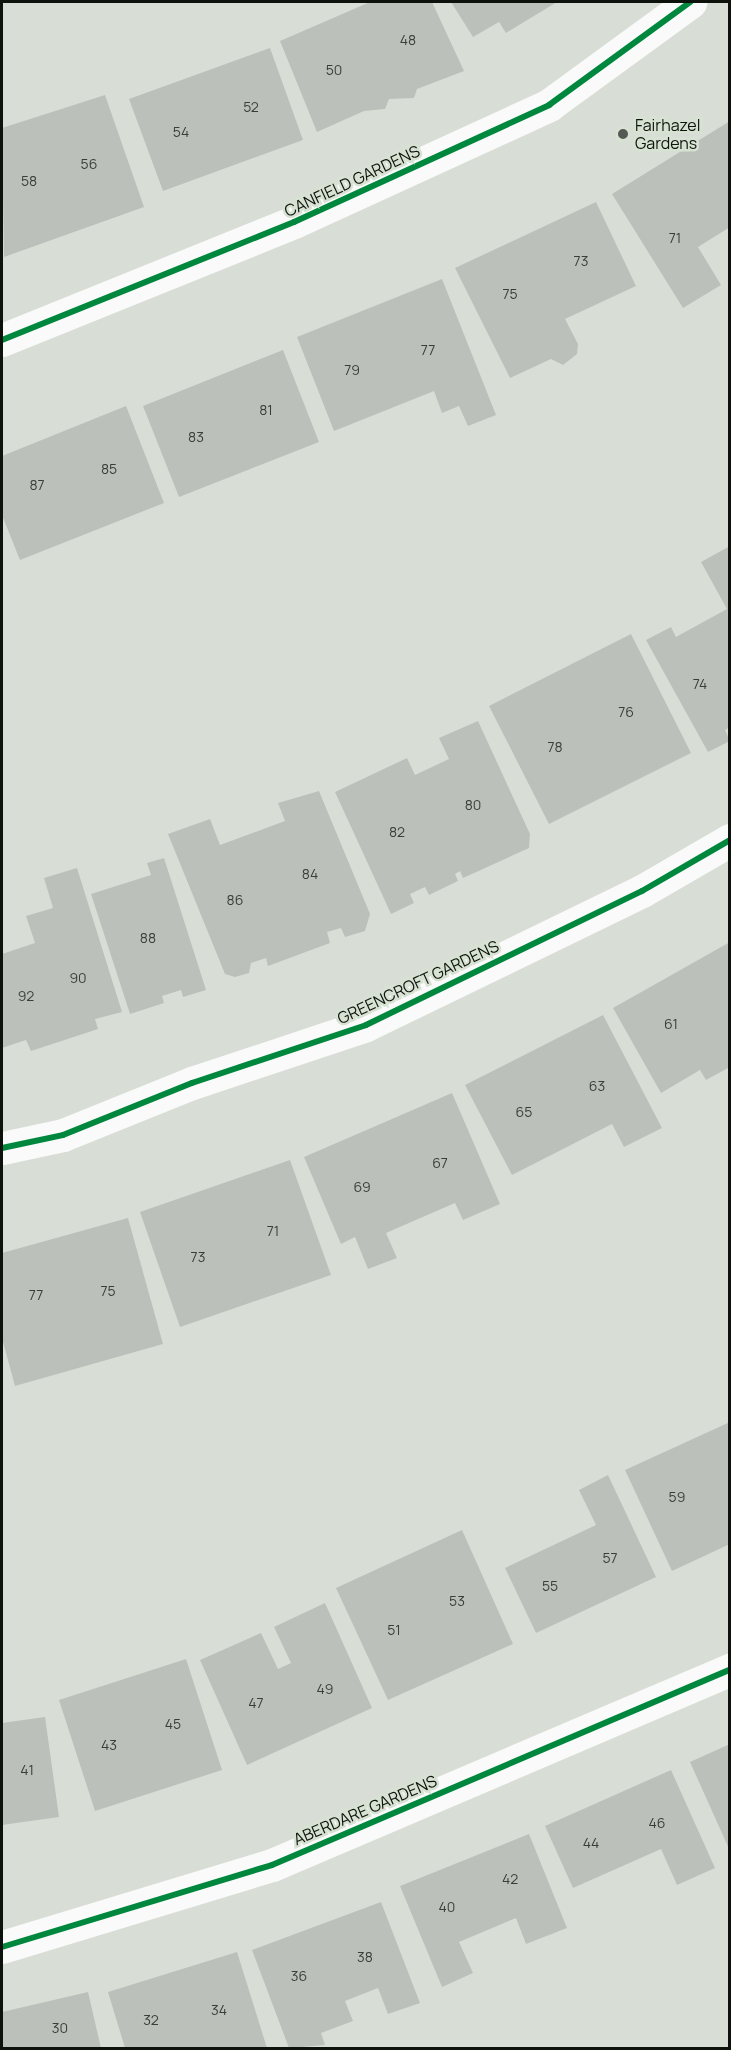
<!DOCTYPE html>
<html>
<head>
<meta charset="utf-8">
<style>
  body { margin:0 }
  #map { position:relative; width:731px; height:2050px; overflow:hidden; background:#d8ded6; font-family:Manrope,sans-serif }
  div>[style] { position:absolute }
  .building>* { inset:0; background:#bcc0ba }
  .street>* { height:33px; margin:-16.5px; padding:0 16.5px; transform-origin:16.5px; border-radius:16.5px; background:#f9faf9 }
  .secondary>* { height:33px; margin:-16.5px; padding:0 16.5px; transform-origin:16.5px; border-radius:16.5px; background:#f9faf9 }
  .cycleway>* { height:6px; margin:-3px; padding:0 3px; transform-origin:3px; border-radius:3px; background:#00873e }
  .dots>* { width:16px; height:16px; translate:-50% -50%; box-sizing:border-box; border:3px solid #d7e2d3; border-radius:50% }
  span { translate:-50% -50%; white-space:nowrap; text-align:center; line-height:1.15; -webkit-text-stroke:5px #d7e2d3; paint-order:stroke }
  .number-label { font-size:14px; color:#3a3e38 }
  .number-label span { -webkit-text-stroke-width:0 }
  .poi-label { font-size:16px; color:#0e120d }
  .left { translate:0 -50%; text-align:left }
  .street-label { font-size:16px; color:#0e120d }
  .frame { position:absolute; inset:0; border:3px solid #0e120d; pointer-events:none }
</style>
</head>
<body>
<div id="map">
  <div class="building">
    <i style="clip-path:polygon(370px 2px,432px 2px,464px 71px,417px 89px,414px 98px,389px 99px,385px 109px,364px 111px,317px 132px,280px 41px)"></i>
    <i style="clip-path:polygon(451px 2px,557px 2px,506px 33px,499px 22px,473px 37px)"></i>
    <i style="clip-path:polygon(270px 48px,303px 140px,163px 191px,129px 99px)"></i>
    <i style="clip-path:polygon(105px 95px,144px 207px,4px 257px,2px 128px)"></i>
    <i style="clip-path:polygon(730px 121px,730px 227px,698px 247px,721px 285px,683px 308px,612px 194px)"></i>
    <i style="clip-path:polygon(596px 202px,636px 286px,565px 319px,578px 344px,577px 354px,563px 365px,551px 359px,510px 378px,455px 268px)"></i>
    <i style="clip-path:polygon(442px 279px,496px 415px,468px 426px,459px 406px,442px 413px,434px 391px,334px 431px,297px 337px)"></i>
    <i style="clip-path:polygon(283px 350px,319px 442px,179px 497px,143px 406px)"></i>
    <i style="clip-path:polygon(126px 406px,164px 503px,20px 560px,2px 515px,2px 456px)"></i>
    <i style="clip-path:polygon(730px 546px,730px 727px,725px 730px,730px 741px,708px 752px,646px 640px,671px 627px,676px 637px,727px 609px,701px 562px)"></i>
    <i style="clip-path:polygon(631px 634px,691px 753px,549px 824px,489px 706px)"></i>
    <i style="clip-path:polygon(478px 721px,530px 834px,529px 848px,463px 878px,460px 871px,455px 874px,458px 881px,429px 895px,425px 887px,410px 894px,414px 903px,391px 914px,335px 792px,407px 758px,415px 775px,449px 759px,439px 738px)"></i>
    <i style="clip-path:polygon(319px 791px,370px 914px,365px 931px,345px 937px,341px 928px,327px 932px,330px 943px,268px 966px,266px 958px,251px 963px,249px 973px,235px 977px,225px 974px,168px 834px,210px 819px,220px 845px,285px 821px,278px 803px)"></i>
    <i style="clip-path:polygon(164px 858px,206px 990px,183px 997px,181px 990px,162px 996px,164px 1003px,130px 1014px,91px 894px,151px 875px,147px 863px)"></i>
    <i style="clip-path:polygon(77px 868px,122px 1012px,95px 1019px,98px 1029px,31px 1051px,26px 1040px,2px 1048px,2px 954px,35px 943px,26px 916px,53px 908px,44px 878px)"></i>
    <i style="clip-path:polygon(730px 942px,730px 1067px,706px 1080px,700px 1070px,661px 1093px,613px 1008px)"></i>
    <i style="clip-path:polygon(603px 1015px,662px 1128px,624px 1147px,612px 1124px,512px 1175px,465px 1085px)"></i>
    <i style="clip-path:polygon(452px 1093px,500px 1204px,463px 1220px,455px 1203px,386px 1233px,397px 1258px,368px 1269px,355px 1237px,341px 1244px,304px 1157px)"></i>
    <i style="clip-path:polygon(290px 1160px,331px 1275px,180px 1327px,140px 1212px)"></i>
    <i style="clip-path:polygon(128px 1218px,163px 1344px,15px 1386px,2px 1338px,2px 1253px)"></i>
    <i style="clip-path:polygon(730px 1422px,730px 1544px,672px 1571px,625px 1470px)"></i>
    <i style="clip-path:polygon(608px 1475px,656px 1577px,536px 1633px,505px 1568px,596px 1525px,579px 1490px)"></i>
    <i style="clip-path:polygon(462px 1530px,513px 1644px,388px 1700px,336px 1588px)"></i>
    <i style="clip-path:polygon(325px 1603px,372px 1708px,247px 1765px,200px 1660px,261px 1633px,278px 1669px,291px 1663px,274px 1627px)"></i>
    <i style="clip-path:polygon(186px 1659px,222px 1770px,95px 1811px,59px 1700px)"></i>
    <i style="clip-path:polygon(45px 1717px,59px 1817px,2px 1825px,2px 1723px)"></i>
    <i style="clip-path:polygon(730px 1744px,730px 1851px,690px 1762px)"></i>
    <i style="clip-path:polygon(671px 1770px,715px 1868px,677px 1885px,661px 1849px,573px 1888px,545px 1826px)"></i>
    <i style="clip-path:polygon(529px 1834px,567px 1928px,526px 1944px,516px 1918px,459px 1942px,473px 1973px,442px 1987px,400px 1886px)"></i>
    <i style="clip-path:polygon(381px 1902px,420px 2003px,388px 2014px,378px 1988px,345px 2001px,353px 2021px,321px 2033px,325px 2045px,289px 2048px,252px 1950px)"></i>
    <i style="clip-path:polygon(237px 1952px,267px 2048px,125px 2048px,108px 1992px)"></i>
    <i style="clip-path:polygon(88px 1992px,101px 2048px,2px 2048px,2px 2012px)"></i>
  </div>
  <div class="street">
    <i style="left:2px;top:1148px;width:62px;rotate:-12deg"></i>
    <i style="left:63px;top:1135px;width:139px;rotate:-22deg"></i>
    <i style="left:192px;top:1083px;width:183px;rotate:-18.4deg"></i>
    <i style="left:366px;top:1025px;width:307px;rotate:-25.9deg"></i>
    <i style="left:642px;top:891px;width:102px;rotate:-30.1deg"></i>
    <i style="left:2px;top:1947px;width:282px;rotate:-16.9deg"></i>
    <i style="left:272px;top:1865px;width:498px;rotate:-23.1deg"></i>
  </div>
  <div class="secondary">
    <i style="left:2px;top:340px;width:315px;rotate:-22deg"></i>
    <i style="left:294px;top:222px;width:281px;rotate:-24.6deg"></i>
    <i style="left:549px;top:105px;width:175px;rotate:-36.1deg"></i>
  </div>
  <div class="cycleway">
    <i style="left:2px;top:340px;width:315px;rotate:-22deg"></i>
    <i style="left:294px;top:222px;width:281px;rotate:-24.6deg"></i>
    <i style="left:549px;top:105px;width:175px;rotate:-36.1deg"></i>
    <i style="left:2px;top:1148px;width:62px;rotate:-12deg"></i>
    <i style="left:63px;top:1135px;width:139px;rotate:-22deg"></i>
    <i style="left:192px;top:1083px;width:183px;rotate:-18.4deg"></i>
    <i style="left:366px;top:1025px;width:307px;rotate:-25.9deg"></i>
    <i style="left:642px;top:891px;width:102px;rotate:-30.1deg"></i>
    <i style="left:2px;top:1947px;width:282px;rotate:-16.9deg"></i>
    <i style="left:272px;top:1865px;width:498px;rotate:-23.1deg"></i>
  </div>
  <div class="dots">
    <i style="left:623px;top:134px;background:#555953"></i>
  </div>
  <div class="number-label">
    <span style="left:408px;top:40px">48</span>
    <span style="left:334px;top:70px">50</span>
    <span style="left:251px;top:107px">52</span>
    <span style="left:181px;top:132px">54</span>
    <span style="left:89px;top:164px">56</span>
    <span style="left:29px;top:181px">58</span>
    <span style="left:675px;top:238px">71</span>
    <span style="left:581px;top:261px">73</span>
    <span style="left:510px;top:294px">75</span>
    <span style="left:428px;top:350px">77</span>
    <span style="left:352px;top:370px">79</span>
    <span style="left:266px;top:410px">81</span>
    <span style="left:196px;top:437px">83</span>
    <span style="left:109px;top:469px">85</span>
    <span style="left:37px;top:485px">87</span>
    <span style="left:700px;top:684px">74</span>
    <span style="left:626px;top:712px">76</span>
    <span style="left:555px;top:747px">78</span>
    <span style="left:473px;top:805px">80</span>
    <span style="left:397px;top:832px">82</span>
    <span style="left:310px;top:874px">84</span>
    <span style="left:235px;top:900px">86</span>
    <span style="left:148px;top:938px">88</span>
    <span style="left:78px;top:978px">90</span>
    <span style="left:26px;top:996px">92</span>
    <span style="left:671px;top:1024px">61</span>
    <span style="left:597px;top:1086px">63</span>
    <span style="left:524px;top:1112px">65</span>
    <span style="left:440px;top:1163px">67</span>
    <span style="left:362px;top:1187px">69</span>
    <span style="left:273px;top:1231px">71</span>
    <span style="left:198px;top:1257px">73</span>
    <span style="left:108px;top:1291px">75</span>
    <span style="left:36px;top:1295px">77</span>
    <span style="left:677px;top:1497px">59</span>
    <span style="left:610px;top:1558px">57</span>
    <span style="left:550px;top:1586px">55</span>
    <span style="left:457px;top:1601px">53</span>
    <span style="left:394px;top:1630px">51</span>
    <span style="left:325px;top:1689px">49</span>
    <span style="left:256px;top:1703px">47</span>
    <span style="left:173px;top:1724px">45</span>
    <span style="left:109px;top:1745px">43</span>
    <span style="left:27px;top:1770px">41</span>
    <span style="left:657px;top:1823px">46</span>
    <span style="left:591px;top:1843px">44</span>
    <span style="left:510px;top:1879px">42</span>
    <span style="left:447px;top:1907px">40</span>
    <span style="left:365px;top:1957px">38</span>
    <span style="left:299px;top:1976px">36</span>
    <span style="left:219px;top:2010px">34</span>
    <span style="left:151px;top:2020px">32</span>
    <span style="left:60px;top:2028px">30</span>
  </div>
  <div class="poi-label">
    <span class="left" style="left:635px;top:134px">Fairhazel<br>Gardens</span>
  </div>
  <div class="street-label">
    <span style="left:352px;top:181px;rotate:-25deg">CANFIELD GARDENS</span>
    <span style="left:418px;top:982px;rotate:-25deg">GREENCROFT GARDENS</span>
    <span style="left:365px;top:1810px;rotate:-23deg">ABERDARE GARDENS</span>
  </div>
  <div class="frame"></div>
</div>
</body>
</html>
